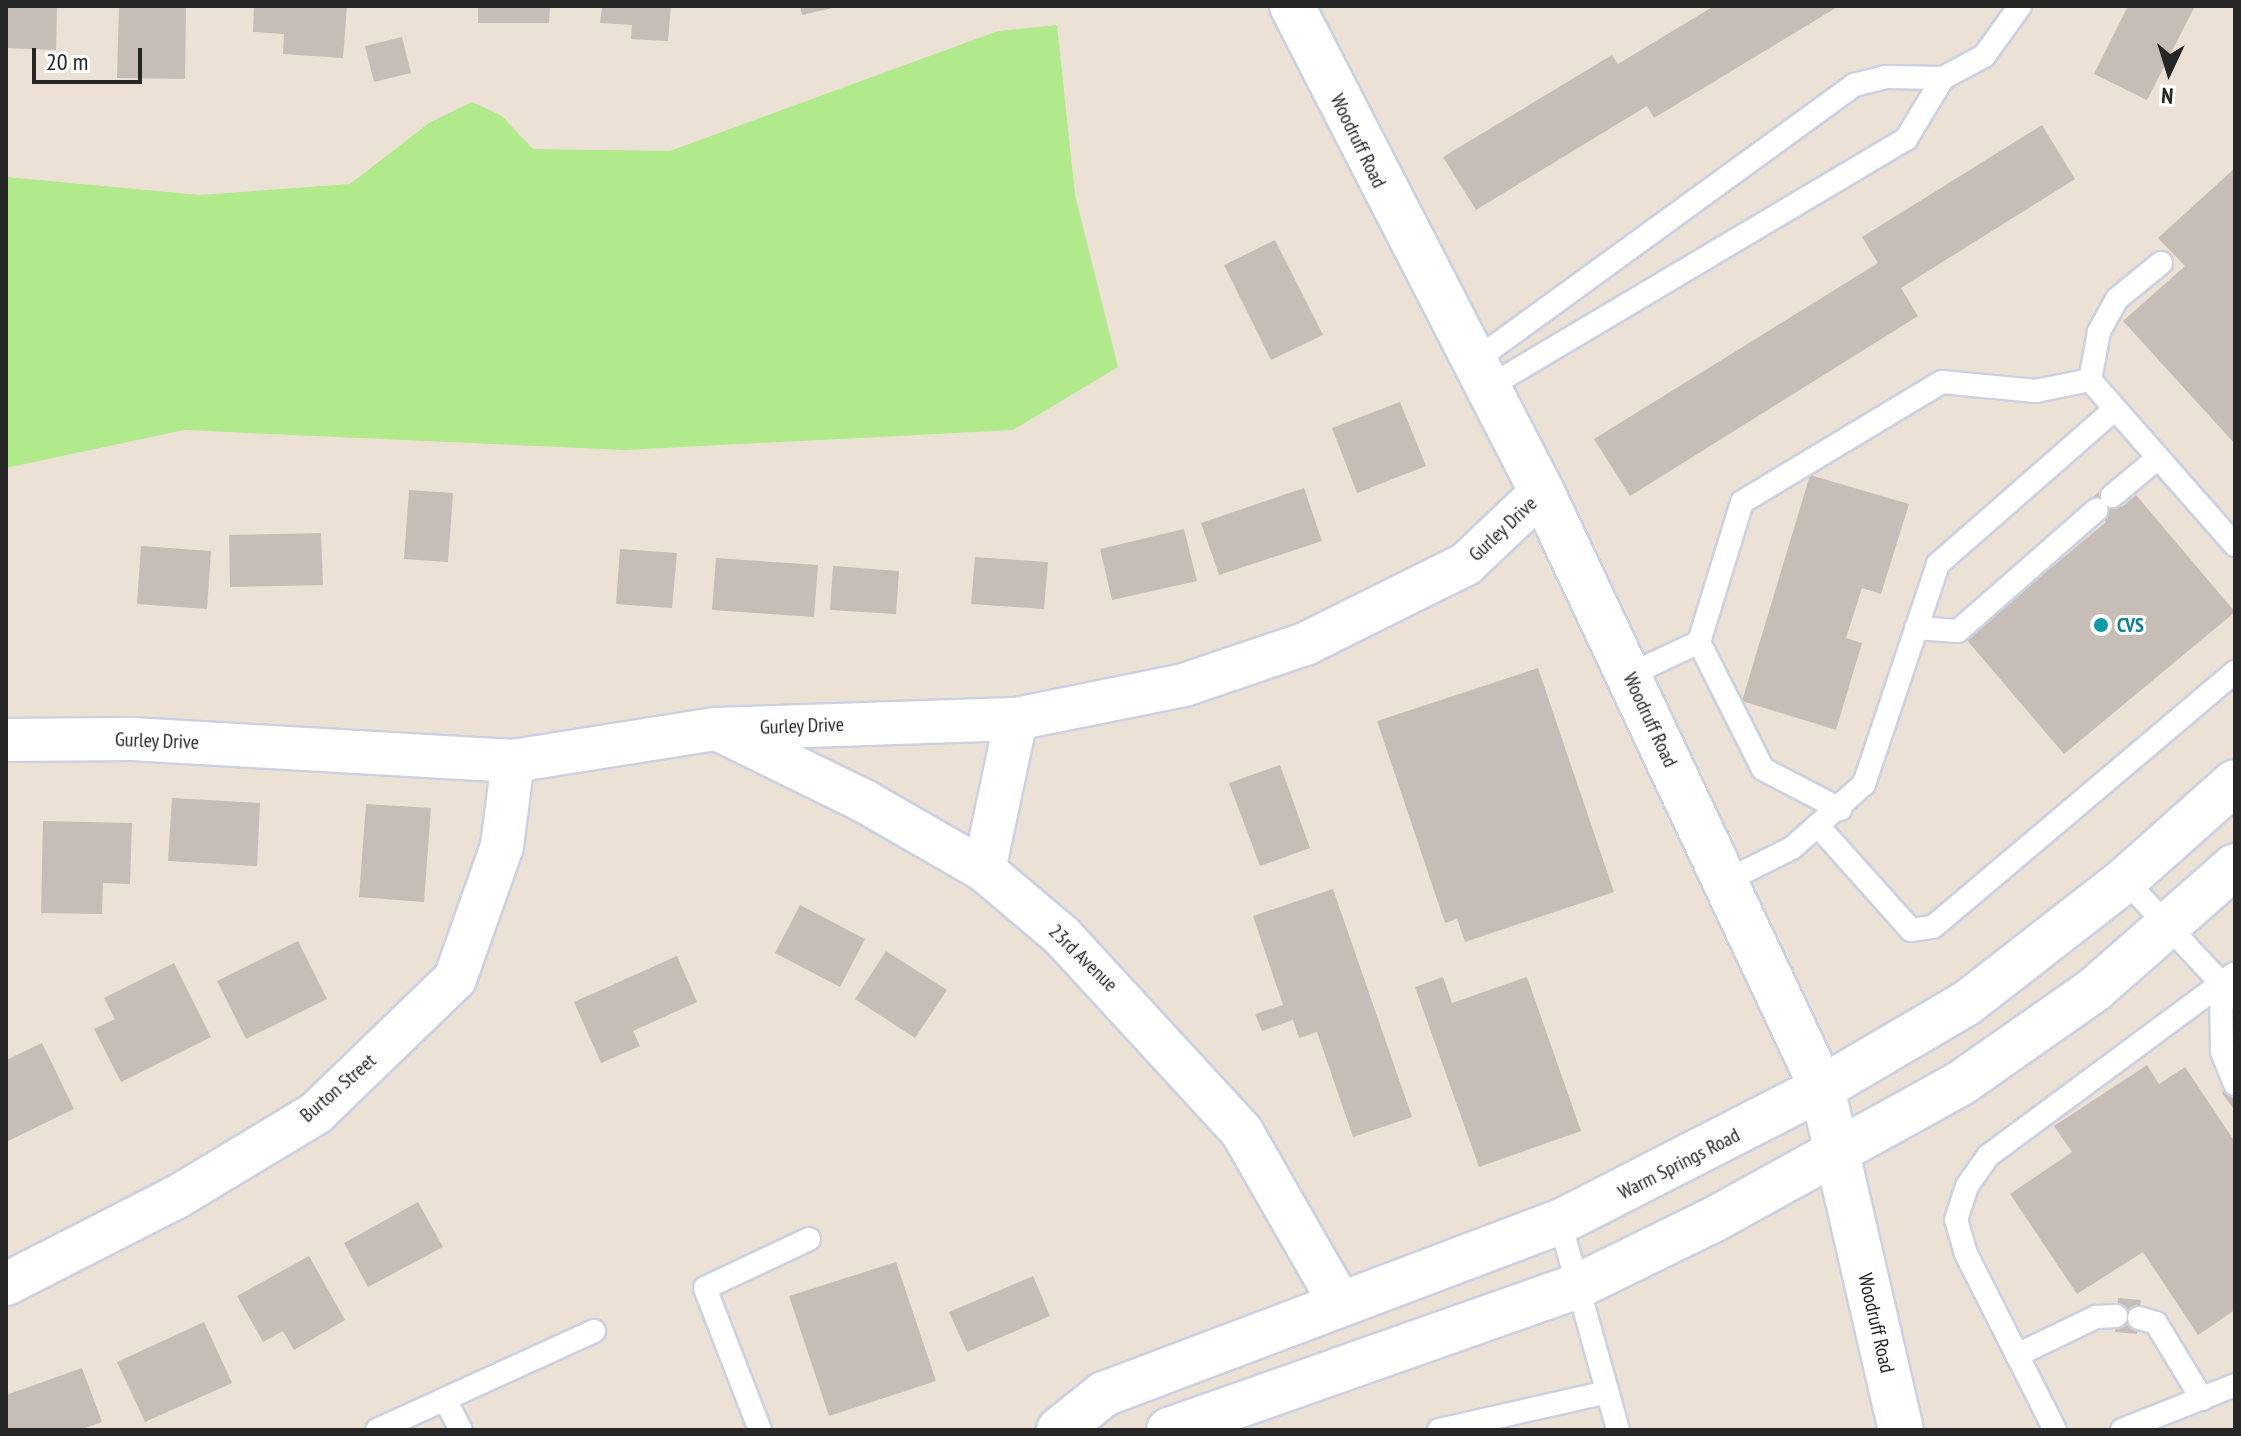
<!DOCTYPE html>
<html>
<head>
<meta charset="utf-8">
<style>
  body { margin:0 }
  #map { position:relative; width:2241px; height:1436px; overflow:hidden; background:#ece1d5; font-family:"PT Sans Narrow",sans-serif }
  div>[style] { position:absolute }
  .green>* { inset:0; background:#b1ea8a }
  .building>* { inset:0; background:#c6beb6 }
  .roads { filter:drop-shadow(2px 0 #cbd1e2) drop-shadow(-2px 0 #cbd1e2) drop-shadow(0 2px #cbd1e2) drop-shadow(0 -2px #cbd1e2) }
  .lane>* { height:22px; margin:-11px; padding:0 11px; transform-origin:11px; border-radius:11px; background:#fff }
  .street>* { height:42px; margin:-21px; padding:0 21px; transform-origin:21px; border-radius:21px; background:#fff }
  .secondary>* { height:44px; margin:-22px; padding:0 22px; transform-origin:22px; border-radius:22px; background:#fff }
  .dots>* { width:22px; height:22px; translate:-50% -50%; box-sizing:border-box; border:4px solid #fff; border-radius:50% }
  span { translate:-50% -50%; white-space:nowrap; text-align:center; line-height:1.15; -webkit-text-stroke:6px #fff; paint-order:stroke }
  .street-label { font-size:20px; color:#262626 }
  .culture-label { font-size:20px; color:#0d838f; font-weight:700 }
  .left { translate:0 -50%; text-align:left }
  .frame { position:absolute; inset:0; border:8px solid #262626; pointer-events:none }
  .north { position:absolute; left:2129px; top:32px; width:80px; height:80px; -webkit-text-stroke:6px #fff; paint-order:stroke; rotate:184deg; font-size:22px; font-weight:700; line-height:32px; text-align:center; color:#262626 }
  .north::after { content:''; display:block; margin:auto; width:28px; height:36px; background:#262626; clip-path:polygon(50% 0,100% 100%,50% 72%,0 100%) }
  .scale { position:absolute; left:32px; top:48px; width:110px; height:36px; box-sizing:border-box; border:4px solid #262626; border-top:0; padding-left:10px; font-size:24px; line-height:28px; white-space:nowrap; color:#262626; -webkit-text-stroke:6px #fff; paint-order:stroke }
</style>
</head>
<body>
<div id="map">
  <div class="green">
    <i style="clip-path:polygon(1057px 25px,1075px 195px,1118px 367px,1013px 430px,625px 450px,184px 430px,6px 468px,6px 177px,200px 195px,350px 184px,429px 123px,472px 102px,502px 116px,533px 149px,670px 151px,998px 31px)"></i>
  </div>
  <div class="building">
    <i style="clip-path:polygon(6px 6px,57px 6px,56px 50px,6px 48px)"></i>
    <i style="clip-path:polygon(119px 6px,186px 6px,185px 79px,117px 78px)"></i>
    <i style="clip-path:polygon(254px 6px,347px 6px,343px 58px,283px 54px,284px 34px,253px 32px)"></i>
    <i style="clip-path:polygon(478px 6px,550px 6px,549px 23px,478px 23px)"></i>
    <i style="clip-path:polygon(602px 6px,671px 6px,668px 41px,631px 39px,632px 25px,600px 23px)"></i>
    <i style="clip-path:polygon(800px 6px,837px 6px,837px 7px,802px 15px)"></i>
    <i style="clip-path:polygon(1714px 6px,1839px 6px,1654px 118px,1647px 106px,1476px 210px,1443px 157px,1612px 55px,1618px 64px)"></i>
    <i style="clip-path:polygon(2128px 6px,2195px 6px,2147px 100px,2094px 74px)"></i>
    <i style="clip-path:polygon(402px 37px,411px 73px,374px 82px,365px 46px)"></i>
    <i style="clip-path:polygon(2042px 125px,2075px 179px,1901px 288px,1918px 316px,1630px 496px,1594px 439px,1878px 263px,1862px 237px)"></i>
    <i style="clip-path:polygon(2235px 168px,2235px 444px,2123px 321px,2185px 266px,2158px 238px)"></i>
    <i style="clip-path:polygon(1275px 240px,1323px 335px,1271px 360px,1224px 265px)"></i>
    <i style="clip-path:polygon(1400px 402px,1426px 466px,1357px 493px,1332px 428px)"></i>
    <i style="clip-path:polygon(1810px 475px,1909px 504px,1881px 594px,1862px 588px,1846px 638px,1862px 643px,1836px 730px,1742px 701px)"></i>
    <i style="clip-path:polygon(2105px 487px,2122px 507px,2136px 495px,2235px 612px,2064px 754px,1966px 639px,2106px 522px,2088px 501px)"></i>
    <i style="clip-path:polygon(1304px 488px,1322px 541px,1219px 575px,1201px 523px)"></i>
    <i style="clip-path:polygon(409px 490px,453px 493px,448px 562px,404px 559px)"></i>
    <i style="clip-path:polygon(1184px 529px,1197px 581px,1112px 600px,1100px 549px)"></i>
    <i style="clip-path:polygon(321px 533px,323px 585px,230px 587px,229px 535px)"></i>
    <i style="clip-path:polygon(141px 546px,211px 551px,207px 609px,137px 604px)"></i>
    <i style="clip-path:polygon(620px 549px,677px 553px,672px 608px,616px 604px)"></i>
    <i style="clip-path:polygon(975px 557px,1048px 562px,1044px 609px,971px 604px)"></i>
    <i style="clip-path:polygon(716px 558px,818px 565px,814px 617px,712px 610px)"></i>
    <i style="clip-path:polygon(833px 566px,899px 571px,896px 614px,830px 610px)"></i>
    <i style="clip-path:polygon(1538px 668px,1614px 892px,1465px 942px,1457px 919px,1445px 923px,1377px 721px)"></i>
    <i style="clip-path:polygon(1280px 765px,1310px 848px,1260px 866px,1229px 783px)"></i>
    <i style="clip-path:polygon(172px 798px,260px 803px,257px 866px,168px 861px)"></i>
    <i style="clip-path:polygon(366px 804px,431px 808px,424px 902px,359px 897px)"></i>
    <i style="clip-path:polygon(43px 821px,132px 823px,130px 884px,103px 883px,102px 914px,41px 913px)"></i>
    <i style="clip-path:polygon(1333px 889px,1412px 1117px,1353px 1137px,1317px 1032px,1299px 1038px,1293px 1020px,1262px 1031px,1255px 1014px,1283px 1005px,1253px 916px)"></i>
    <i style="clip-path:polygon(800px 905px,865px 939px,840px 987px,775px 953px)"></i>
    <i style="clip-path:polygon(298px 941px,327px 999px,246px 1039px,217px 981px)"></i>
    <i style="clip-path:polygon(886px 951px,947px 990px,915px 1038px,855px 999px)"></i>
    <i style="clip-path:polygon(677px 956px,697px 1002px,633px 1031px,640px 1046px,601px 1063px,574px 1002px)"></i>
    <i style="clip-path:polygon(174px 963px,211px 1037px,121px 1082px,94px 1029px,115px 1019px,104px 998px)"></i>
    <i style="clip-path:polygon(1443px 977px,1452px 1003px,1527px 977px,1581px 1131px,1479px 1167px,1415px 987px)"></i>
    <i style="clip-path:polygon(42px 1043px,74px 1109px,6px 1142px,6px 1060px)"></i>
    <i style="clip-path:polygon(2147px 1065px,2159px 1084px,2185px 1067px,2235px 1142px,2235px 1310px,2198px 1335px,2143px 1252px,2077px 1294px,2010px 1194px,2072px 1152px,2054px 1126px)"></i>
    <i style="clip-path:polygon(2235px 1084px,2235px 1111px,2222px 1093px)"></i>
    <i style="clip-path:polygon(418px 1202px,443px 1247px,368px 1287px,344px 1243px)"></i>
    <i style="clip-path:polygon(309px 1256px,345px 1320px,294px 1350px,283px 1331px,263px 1342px,237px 1296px)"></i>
    <i style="clip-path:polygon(896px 1262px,936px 1381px,829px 1416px,789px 1296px)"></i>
    <i style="clip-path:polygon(1033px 1276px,1050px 1316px,967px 1352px,949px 1312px)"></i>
    <i style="clip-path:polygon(2118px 1298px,2141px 1300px,2137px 1334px,2115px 1332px)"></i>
    <i style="clip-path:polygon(204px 1322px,232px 1383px,145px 1422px,117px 1362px)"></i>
    <i style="clip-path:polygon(82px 1368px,102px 1422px,80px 1430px,6px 1430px,6px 1395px)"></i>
  </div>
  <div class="roads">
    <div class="lane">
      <i style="left:1943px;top:78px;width:47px;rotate:-28.2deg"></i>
      <i style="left:1984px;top:56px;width:62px;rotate:-54.2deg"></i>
      <i style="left:2161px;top:263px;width:57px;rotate:140.7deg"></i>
      <i style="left:2117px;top:299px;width:38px;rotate:119deg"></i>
      <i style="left:2099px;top:332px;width:49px;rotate:100.6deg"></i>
      <i style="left:2090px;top:380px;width:220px;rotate:48.7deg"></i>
      <i style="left:1473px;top:362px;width:471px;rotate:-36deg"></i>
      <i style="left:1854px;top:85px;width:32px;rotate:-14deg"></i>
      <i style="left:1885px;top:77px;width:58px;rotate:1deg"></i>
      <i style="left:1943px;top:78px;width:71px;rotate:121.2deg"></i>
      <i style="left:1906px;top:139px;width:487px;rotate:149.3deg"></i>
      <i style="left:2112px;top:496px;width:60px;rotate:-39.6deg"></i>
      <i style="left:1916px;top:628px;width:42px;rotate:4.1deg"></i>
      <i style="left:1958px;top:631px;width:184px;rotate:-41.2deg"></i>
      <i style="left:1699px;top:642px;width:146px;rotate:-72.9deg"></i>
      <i style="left:1742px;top:502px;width:233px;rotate:-31deg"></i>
      <i style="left:1942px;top:382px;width:94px;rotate:5.5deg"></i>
      <i style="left:2036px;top:391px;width:55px;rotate:-11.5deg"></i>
      <i style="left:1629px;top:675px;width:77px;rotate:-25.2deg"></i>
      <i style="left:1699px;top:642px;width:142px;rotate:63.3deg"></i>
      <i style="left:1763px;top:769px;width:87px;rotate:27.5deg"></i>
      <i style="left:1819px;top:827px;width:138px;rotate:48.2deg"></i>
      <i style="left:1911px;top:930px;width:22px;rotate:-8deg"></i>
      <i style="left:1933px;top:927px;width:395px;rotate:-40.2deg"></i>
      <i style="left:2125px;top:880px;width:161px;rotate:47deg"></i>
      <i style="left:1726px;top:881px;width:74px;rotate:-26.6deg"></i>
      <i style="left:1792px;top:848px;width:96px;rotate:-41.6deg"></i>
      <i style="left:1864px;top:784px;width:232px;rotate:-71.4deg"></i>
      <i style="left:1938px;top:564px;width:235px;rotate:-41.2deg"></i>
      <i style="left:2221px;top:985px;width:67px;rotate:89.1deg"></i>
      <i style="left:2222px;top:1052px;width:35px;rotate:68deg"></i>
      <i style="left:1560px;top:1222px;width:216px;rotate:74.4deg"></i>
      <i style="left:2139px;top:1318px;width:18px;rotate:16deg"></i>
      <i style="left:2156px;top:1323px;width:89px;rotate:58.8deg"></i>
      <i style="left:2017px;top:1355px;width:88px;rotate:-25.7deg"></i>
      <i style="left:2096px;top:1317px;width:20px;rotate:-3deg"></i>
      <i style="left:445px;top:1399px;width:164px;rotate:-24.5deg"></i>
      <i style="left:377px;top:1430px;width:75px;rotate:-24.5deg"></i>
      <i style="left:445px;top:1399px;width:35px;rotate:63deg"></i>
      <i style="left:760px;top:1430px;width:152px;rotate:-111.2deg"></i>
      <i style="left:705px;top:1288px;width:115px;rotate:-25.2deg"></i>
      <i style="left:1439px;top:1430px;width:173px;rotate:-12.7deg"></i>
      <i style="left:2055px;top:1430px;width:197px;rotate:-116.8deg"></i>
      <i style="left:1966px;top:1254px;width:35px;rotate:-106deg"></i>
      <i style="left:1956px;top:1220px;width:36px;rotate:-72deg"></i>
      <i style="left:1967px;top:1186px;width:37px;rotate:-55deg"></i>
      <i style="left:1988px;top:1156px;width:307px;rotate:-36.5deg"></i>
      <i style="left:2122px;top:1430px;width:122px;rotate:-21.7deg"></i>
    </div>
    <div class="street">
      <i style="left:721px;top:731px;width:159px;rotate:26.1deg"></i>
      <i style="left:864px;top:801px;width:138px;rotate:29.9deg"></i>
      <i style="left:984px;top:870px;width:102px;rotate:40.2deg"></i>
      <i style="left:1062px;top:936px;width:266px;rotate:47.4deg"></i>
      <i style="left:1242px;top:1132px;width:199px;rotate:60.2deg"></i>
      <i style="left:6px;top:740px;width:126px;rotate:-0.5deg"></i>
      <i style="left:132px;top:739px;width:382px;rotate:3.3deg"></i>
      <i style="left:513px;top:761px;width:206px;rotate:-9deg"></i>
      <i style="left:716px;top:729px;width:300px;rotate:-1.9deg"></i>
      <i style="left:1016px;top:719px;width:171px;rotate:-11.4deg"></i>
      <i style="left:1184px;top:685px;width:128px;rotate:-18.7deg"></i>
      <i style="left:1305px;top:644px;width:180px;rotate:-26.4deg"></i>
      <i style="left:1466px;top:564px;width:105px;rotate:-43.5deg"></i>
      <i style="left:984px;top:870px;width:154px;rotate:-78deg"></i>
      <i style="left:6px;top:1284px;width:192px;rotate:-27deg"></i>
      <i style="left:177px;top:1197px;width:162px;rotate:-31.1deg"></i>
      <i style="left:316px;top:1113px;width:193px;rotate:-44deg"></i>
      <i style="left:455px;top:979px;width:141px;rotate:-70.5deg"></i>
      <i style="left:502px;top:846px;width:86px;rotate:-82.6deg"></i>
    </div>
    <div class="secondary">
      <i style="left:1292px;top:6px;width:547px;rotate:62.78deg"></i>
      <i style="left:1542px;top:492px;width:658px;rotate:64.84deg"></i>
      <i style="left:1822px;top:1088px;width:351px;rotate:77deg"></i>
      <i style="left:1059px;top:1430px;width:58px;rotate:-38.7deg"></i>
      <i style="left:1104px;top:1394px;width:487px;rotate:-20.7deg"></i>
      <i style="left:1560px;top:1222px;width:294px;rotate:-27.1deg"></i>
      <i style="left:1822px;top:1088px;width:168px;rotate:-30.4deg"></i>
      <i style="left:1967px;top:1003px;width:200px;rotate:-37.9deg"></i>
      <i style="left:2125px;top:880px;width:147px;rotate:-41.7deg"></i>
      <i style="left:1169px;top:1430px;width:434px;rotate:-19.4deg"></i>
      <i style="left:1578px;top:1286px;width:150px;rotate:-26.1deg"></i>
      <i style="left:1713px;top:1220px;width:283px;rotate:-28.9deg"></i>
      <i style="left:1961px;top:1083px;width:164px;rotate:-35deg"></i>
      <i style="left:2095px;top:989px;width:186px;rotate:-41.3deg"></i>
    </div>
  </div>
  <div class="dots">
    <i style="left:2101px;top:625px;background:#0f9aa8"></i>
  </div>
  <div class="street-label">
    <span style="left:1358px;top:141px;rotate:64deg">Woodruff Road</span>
    <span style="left:1503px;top:529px;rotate:-43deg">Gurley Drive</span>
    <span style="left:1650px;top:720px;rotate:65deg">Woodruff Road</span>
    <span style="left:802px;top:726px;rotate:-2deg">Gurley Drive</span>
    <span style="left:157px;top:741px;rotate:2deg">Gurley Drive</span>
    <span style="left:1083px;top:958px;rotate:44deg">23rd Avenue</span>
    <span style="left:338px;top:1088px;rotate:-41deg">Burton Street</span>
    <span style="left:1679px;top:1164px;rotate:-27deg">Warm Springs Road</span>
    <span style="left:1876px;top:1323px;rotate:77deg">Woodruff Road</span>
  </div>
  <div class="culture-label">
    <span class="left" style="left:2117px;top:625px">CVS</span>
  </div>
  <div class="frame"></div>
  <div class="north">N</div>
  <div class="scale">20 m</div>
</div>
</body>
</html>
